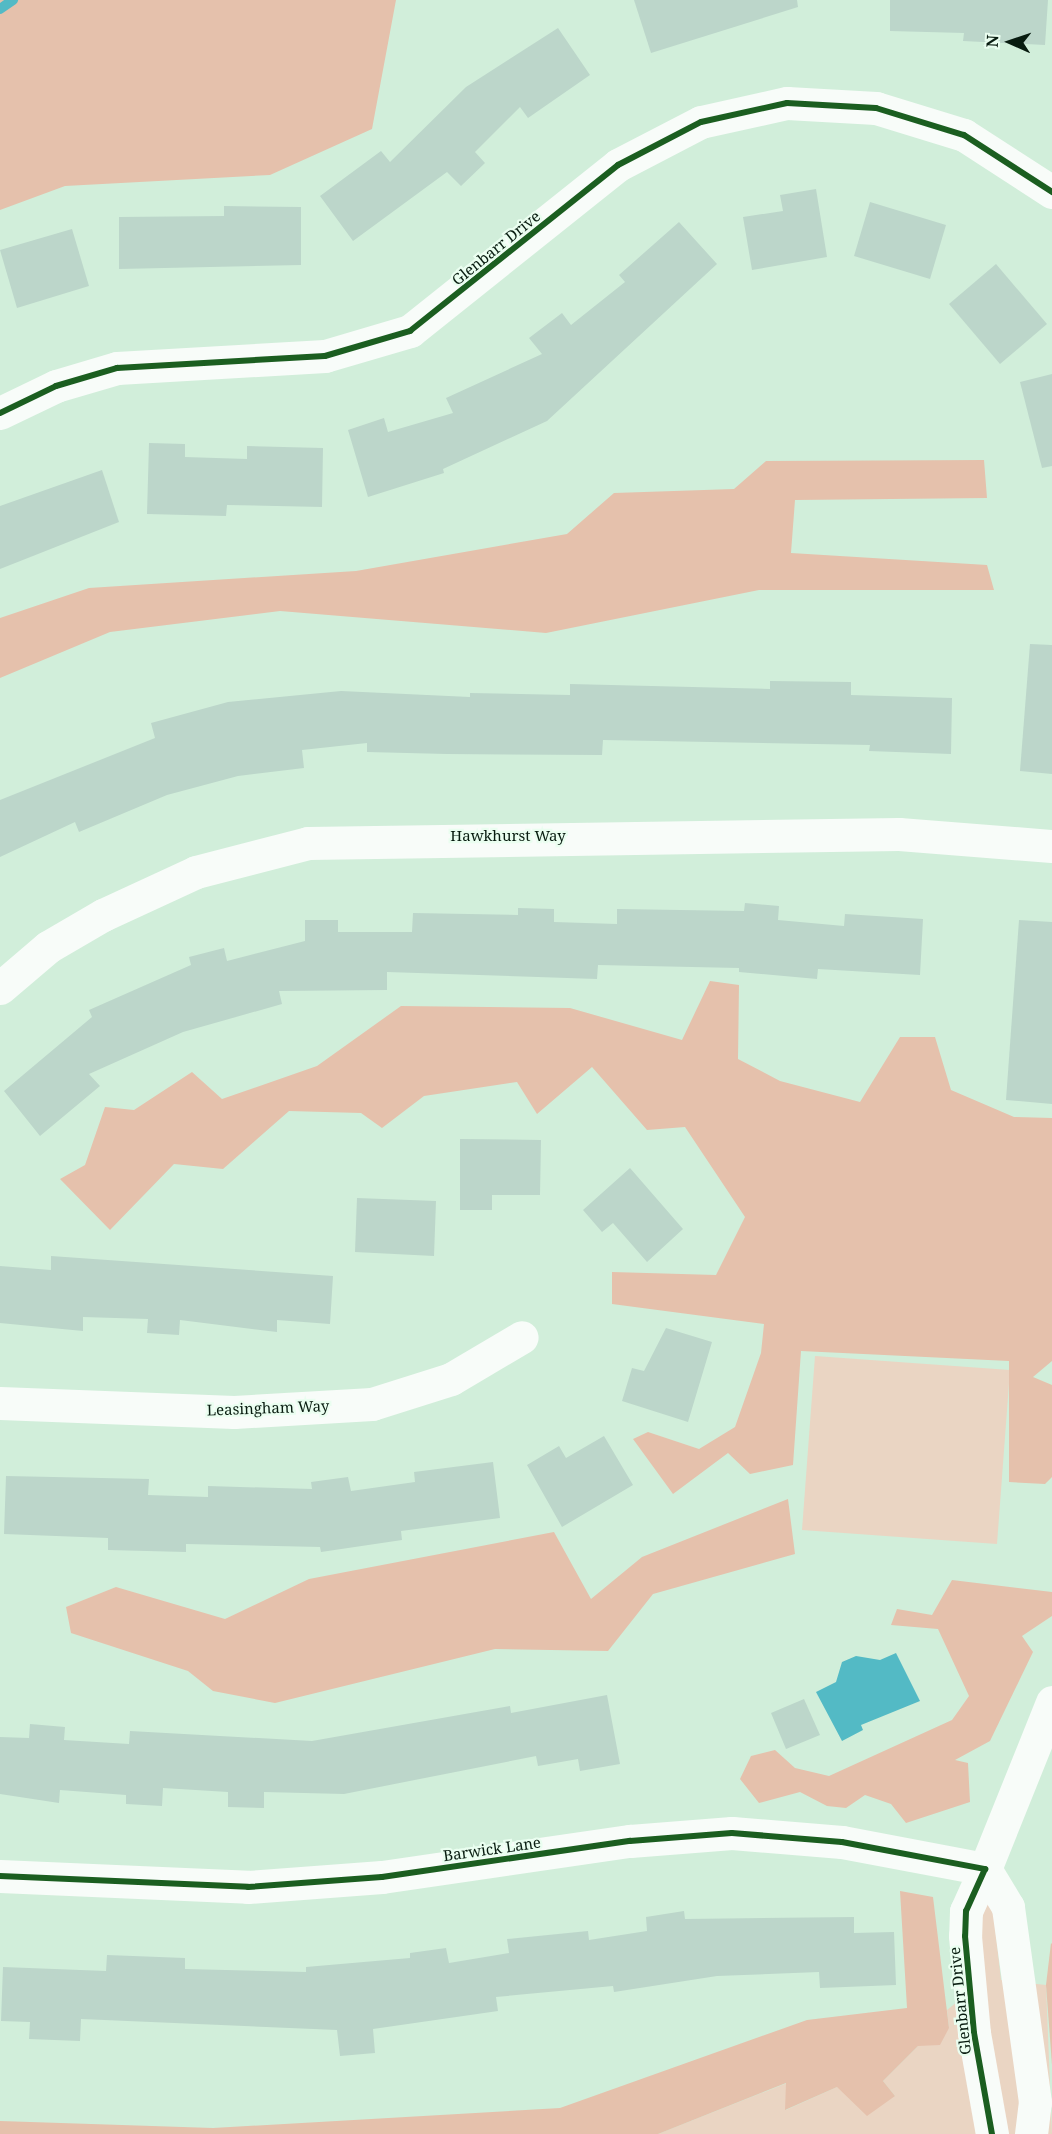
<!DOCTYPE html>
<html>
<head>
<meta charset="utf-8">
<style>
  body { margin:0 }
  #map { position:relative; width:1052px; height:2134px; overflow:hidden; background:#d1eeda; font-family:"Noto Serif",serif }
  div>[style] { position:absolute }
  .green>* { inset:0; background:#ead5c3 }
  .forest>* { inset:0; background:#e5c1ac }
  .water>* { inset:0; background:#53bac5 }
  .stream>* { height:10px; margin:-5px; padding:0 5px; transform-origin:5px; border-radius:5px; background:#53bac5 }
  .building>* { inset:0; background:#bcd6ca }
  .minor>* { height:33px; margin:-16.5px; padding:0 16.5px; transform-origin:16.5px; border-radius:16.5px; background:#f8fcf9 }
  .cycleway>* { height:6px; margin:-3px; padding:0 3px; transform-origin:3px; border-radius:3px; background:#1b5e20 }
  span { translate:-50% -50%; white-space:nowrap; text-align:center; line-height:1.15; -webkit-text-stroke:4.5px #eafef0; paint-order:stroke }
  .street-label { font-size:15px; color:#081c10 }
  .north { position:absolute; left:980px; top:12px; width:60px; height:60px; -webkit-text-stroke:4px #eafef0; paint-order:stroke; rotate:273deg; font-size:16px; font-weight:700; line-height:24px; text-align:center; color:#081c10 }
  .north::after { content:''; display:block; margin:auto; width:21px; height:27px; background:#081c10; clip-path:polygon(50% 0,100% 100%,50% 72%,0 100%) }
</style>
</head>
<body>
<div id="map">
  <div class="green">
    <i style="clip-path:polygon(815px 1356px,1010px 1370px,997px 1544px,802px 1530px)"></i>
    <i style="clip-path:polygon(992px 1899px,1001px 1980px,1046px 1985px,1052px 2134px,658px 2134px,787px 2083px,786px 2110px,837px 2087px,895px 2096px,883px 2081px,918px 2046px,949px 2028px,947px 2010px,983px 1981px,975px 1902px)"></i>
  </div>
  <div class="forest">
    <i style="clip-path:polygon(0 0,396px 0,372px 129px,270px 175px,65px 186px,0 210px)"></i>
    <i style="clip-path:polygon(984px 460px,987px 498px,795px 500px,791px 553px,987px 565px,994px 590px,759px 590px,546px 633px,280px 611px,110px 632px,0 678px,0 618px,89px 588px,356px 571px,567px 534px,614px 493px,734px 489px,766px 461px)"></i>
    <i style="clip-path:polygon(710px 981px,739px 985px,738px 1059px,780px 1081px,860px 1102px,900px 1037px,935px 1037px,951px 1090px,1014px 1117px,1052px 1118px,1052px 1361px,1033px 1377px,1052px 1385px,1052px 1477px,1045px 1484px,1009px 1482px,1009px 1361px,801px 1351px,793px 1465px,750px 1474px,728px 1453px,673px 1494px,633px 1439px,648px 1432px,699px 1449px,735px 1427px,761px 1353px,764px 1324px,612px 1304px,612px 1272px,716px 1275px,745px 1217px,685px 1127px,647px 1130px,592px 1067px,537px 1114px,517px 1082px,424px 1096px,382px 1128px,361px 1113px,289px 1111px,223px 1169px,174px 1164px,110px 1230px,60px 1179px,85px 1165px,105px 1107px,134px 1110px,192px 1072px,222px 1099px,317px 1066px,401px 1006px,570px 1008px,682px 1040px)"></i>
    <i style="clip-path:polygon(788px 1499px,795px 1554px,653px 1594px,608px 1651px,495px 1649px,275px 1703px,213px 1691px,188px 1671px,71px 1633px,66px 1607px,116px 1587px,225px 1619px,309px 1579px,554px 1532px,591px 1599px,642px 1557px)"></i>
    <i style="clip-path:polygon(952px 1580px,1052px 1592px,1052px 1616px,1022px 1636px,1033px 1652px,990px 1741px,955px 1760px,968px 1763px,970px 1802px,906px 1823px,891px 1804px,865px 1795px,846px 1808px,827px 1806px,800px 1792px,759px 1803px,740px 1779px,751px 1756px,775px 1750px,795px 1768px,829px 1776px,952px 1720px,969px 1696px,938px 1629px,891px 1625px,897px 1609px,932px 1615px)"></i>
    <i style="clip-path:polygon(900px 1891px,933px 1897px,949px 2028px,940px 2045px,918px 2046px,883px 2081px,895px 2096px,867px 2116px,837px 2087px,785px 2110px,786px 2083px,658px 2134px,0 2134px,0 2121px,213px 2128px,560px 2108px,807px 2020px,907px 2008px)"></i>
    <i style="clip-path:polygon(1051px 1943px,1052px 1944px,1052px 2065px,1046px 1985px)"></i>
  </div>
  <div class="water">
    <i style="clip-path:polygon(896px 1653px,920px 1701px,861px 1725px,863px 1730px,842px 1741px,816px 1692px,836px 1682px,842px 1662px,856px 1656px,880px 1660px)"></i>
  </div>
  <div class="stream">
    <i style="left:0;top:9px;width:16px;rotate:-35deg"></i>
  </div>
  <div class="building">
    <i style="clip-path:polygon(634px 0,797px 0,798px 7px,651px 53px)"></i>
    <i style="clip-path:polygon(890px 0,1048px 0,1045px 45px,963px 41px,964px 33px,890px 31px)"></i>
    <i style="clip-path:polygon(558px 28px,590px 75px,528px 118px,520px 107px,475px 152px,485px 163px,461px 186px,447px 172px,353px 241px,320px 196px,381px 151px,390px 162px,466px 87px)"></i>
    <i style="clip-path:polygon(816px 189px,827px 257px,752px 270px,743px 217px,783px 211px,780px 195px)"></i>
    <i style="clip-path:polygon(870px 202px,946px 225px,930px 279px,854px 256px)"></i>
    <i style="clip-path:polygon(224px 206px,301px 207px,301px 265px,119px 269px,119px 217px,224px 216px)"></i>
    <i style="clip-path:polygon(679px 222px,717px 264px,547px 421px,443px 469px,444px 473px,368px 497px,348px 430px,384px 418px,388px 432px,453px 413px,446px 398px,542px 354px,529px 338px,562px 313px,571px 325px,625px 282px,619px 275px)"></i>
    <i style="clip-path:polygon(72px 229px,89px 286px,17px 308px,0 250px)"></i>
    <i style="clip-path:polygon(996px 264px,1047px 324px,1000px 364px,949px 304px)"></i>
    <i style="clip-path:polygon(1052px 374px,1052px 466px,1042px 468px,1020px 382px)"></i>
    <i style="clip-path:polygon(149px 443px,185px 444px,185px 457px,247px 459px,247px 446px,323px 448px,322px 507px,227px 505px,226px 516px,147px 514px)"></i>
    <i style="clip-path:polygon(102px 470px,119px 522px,0 569px,0 506px)"></i>
    <i style="clip-path:polygon(1030px 644px,1052px 645px,1052px 774px,1020px 771px)"></i>
    <i style="clip-path:polygon(770px 681px,851px 682px,851px 695px,952px 698px,951px 754px,869px 751px,870px 745px,603px 740px,602px 755px,447px 754px,367px 752px,367px 743px,302px 750px,304px 768px,238px 776px,167px 795px,79px 832px,75px 822px,0 857px,0 800px,155px 738px,151px 723px,228px 702px,341px 691px,470px 697px,470px 693px,570px 695px,570px 684px,770px 689px)"></i>
    <i style="clip-path:polygon(745px 903px,779px 906px,778px 920px,844px 926px,845px 914px,923px 919px,920px 975px,818px 969px,817px 979px,739px 972px,739px 968px,598px 965px,597px 979px,387px 972px,387px 990px,279px 991px,282px 1004px,183px 1032px,89px 1074px,100px 1086px,40px 1136px,4px 1091px,92px 1017px,89px 1010px,191px 965px,189px 957px,224px 948px,227px 961px,305px 941px,305px 920px,338px 920px,338px 932px,412px 932px,413px 913px,518px 915px,518px 908px,554px 909px,554px 922px,617px 924px,617px 909px,744px 911px)"></i>
    <i style="clip-path:polygon(1019px 920px,1052px 922px,1052px 1104px,1006px 1100px)"></i>
    <i style="clip-path:polygon(460px 1139px,541px 1140px,540px 1195px,492px 1195px,492px 1210px,460px 1210px)"></i>
    <i style="clip-path:polygon(630px 1168px,683px 1229px,647px 1262px,613px 1223px,602px 1232px,583px 1210px)"></i>
    <i style="clip-path:polygon(357px 1198px,436px 1201px,434px 1256px,355px 1252px)"></i>
    <i style="clip-path:polygon(51px 1256px,333px 1276px,330px 1324px,277px 1320px,277px 1332px,180px 1320px,179px 1335px,147px 1333px,148px 1319px,83px 1317px,83px 1331px,0 1323px,0 1266px,51px 1270px)"></i>
    <i style="clip-path:polygon(666px 1328px,712px 1342px,688px 1422px,622px 1401px,632px 1368px,644px 1371px)"></i>
    <i style="clip-path:polygon(604px 1436px,633px 1485px,562px 1527px,527px 1465px,559px 1446px,566px 1458px)"></i>
    <i style="clip-path:polygon(493px 1462px,500px 1518px,401px 1531px,402px 1540px,321px 1552px,320px 1547px,186px 1544px,186px 1552px,108px 1550px,108px 1538px,4px 1534px,6px 1476px,149px 1479px,148px 1495px,208px 1497px,208px 1486px,312px 1489px,311px 1482px,348px 1477px,351px 1491px,415px 1482px,414px 1472px)"></i>
    <i style="clip-path:polygon(607px 1695px,620px 1764px,580px 1771px,578px 1759px,538px 1766px,536px 1756px,344px 1794px,264px 1792px,264px 1808px,228px 1807px,228px 1792px,163px 1788px,162px 1806px,126px 1804px,126px 1795px,60px 1790px,59px 1803px,0 1794px,0 1737px,29px 1738px,30px 1724px,65px 1727px,64px 1740px,129px 1744px,130px 1731px,312px 1741px,510px 1706px,511px 1713px)"></i>
    <i style="clip-path:polygon(804px 1699px,820px 1735px,786px 1749px,771px 1713px)"></i>
    <i style="clip-path:polygon(684px 1911px,685px 1919px,854px 1917px,854px 1933px,894px 1932px,896px 1985px,820px 1988px,819px 1972px,717px 1976px,614px 1992px,613px 1986px,496px 1997px,498px 2011px,373px 2029px,375px 2053px,340px 2056px,337px 2030px,81px 2019px,80px 2041px,29px 2039px,30px 2022px,1px 2021px,3px 1967px,106px 1971px,107px 1955px,185px 1958px,185px 1969px,306px 1972px,306px 1967px,410px 1958px,410px 1953px,446px 1948px,449px 1963px,509px 1953px,507px 1939px,588px 1931px,589px 1940px,647px 1931px,646px 1917px)"></i>
  </div>
  <div class="minor">
    <i style="left:0;top:413px;width:62px;rotate:-25.7deg"></i>
    <i style="left:56px;top:386px;width:64px;rotate:-16.4deg"></i>
    <i style="left:117px;top:368px;width:208px;rotate:-3.3deg"></i>
    <i style="left:325px;top:356px;width:89px;rotate:-16.4deg"></i>
    <i style="left:410px;top:331px;width:266px;rotate:-38.6deg"></i>
    <i style="left:618px;top:165px;width:93px;rotate:-27.4deg"></i>
    <i style="left:701px;top:122px;width:88px;rotate:-12.5deg"></i>
    <i style="left:787px;top:103px;width:89px;rotate:3.2deg"></i>
    <i style="left:876px;top:108px;width:92px;rotate:17.1deg"></i>
    <i style="left:964px;top:135px;width:105px;rotate:32.9deg"></i>
    <i style="left:0;top:988px;width:63px;rotate:-40.5deg"></i>
    <i style="left:48px;top:947px;width:64px;rotate:-30.2deg"></i>
    <i style="left:103px;top:915px;width:102px;rotate:-24.8deg"></i>
    <i style="left:196px;top:872px;width:116px;rotate:-14.5deg"></i>
    <i style="left:308px;top:843px;width:591px;rotate:-0.87deg"></i>
    <i style="left:899px;top:834px;width:153px;rotate:4.5deg"></i>
    <i style="left:0;top:1403px;width:234px;rotate:2.2deg"></i>
    <i style="left:234px;top:1412px;width:138px;rotate:-3.3deg"></i>
    <i style="left:372px;top:1404px;width:83px;rotate:-17.6deg"></i>
    <i style="left:451px;top:1379px;width:82px;rotate:-30.6deg"></i>
    <i style="left:0;top:1876px;width:248px;rotate:2.5deg"></i>
    <i style="left:248px;top:1887px;width:134px;rotate:-4.3deg"></i>
    <i style="left:382px;top:1877px;width:251px;rotate:-8.3deg"></i>
    <i style="left:630px;top:1841px;width:102px;rotate:-4.5deg"></i>
    <i style="left:732px;top:1833px;width:110px;rotate:4.7deg"></i>
    <i style="left:842px;top:1842px;width:146px;rotate:10.7deg"></i>
    <i style="left:985px;top:1869px;width:46px;rotate:114.3deg"></i>
    <i style="left:966px;top:1911px;width:25px;rotate:92deg"></i>
    <i style="left:965px;top:1936px;width:97px;rotate:84.7deg"></i>
    <i style="left:974px;top:2033px;width:103px;rotate:79.9deg"></i>
    <i style="left:1031px;top:2134px;width:32px;rotate:-83deg"></i>
    <i style="left:1035px;top:2102px;width:197px;rotate:-97.9deg"></i>
    <i style="left:1008px;top:1907px;width:44px;rotate:-121.2deg"></i>
    <i style="left:985px;top:1869px;width:180px;rotate:-68.1deg"></i>
  </div>
  <div class="cycleway">
    <i style="left:0;top:413px;width:62px;rotate:-25.7deg"></i>
    <i style="left:56px;top:386px;width:64px;rotate:-16.4deg"></i>
    <i style="left:117px;top:368px;width:208px;rotate:-3.3deg"></i>
    <i style="left:325px;top:356px;width:89px;rotate:-16.4deg"></i>
    <i style="left:410px;top:331px;width:266px;rotate:-38.6deg"></i>
    <i style="left:618px;top:165px;width:93px;rotate:-27.4deg"></i>
    <i style="left:701px;top:122px;width:88px;rotate:-12.5deg"></i>
    <i style="left:787px;top:103px;width:89px;rotate:3.2deg"></i>
    <i style="left:876px;top:108px;width:92px;rotate:17.1deg"></i>
    <i style="left:964px;top:135px;width:105px;rotate:32.9deg"></i>
    <i style="left:0;top:1876px;width:248px;rotate:2.5deg"></i>
    <i style="left:248px;top:1887px;width:134px;rotate:-4.3deg"></i>
    <i style="left:382px;top:1877px;width:251px;rotate:-8.3deg"></i>
    <i style="left:630px;top:1841px;width:102px;rotate:-4.5deg"></i>
    <i style="left:732px;top:1833px;width:110px;rotate:4.7deg"></i>
    <i style="left:842px;top:1842px;width:146px;rotate:10.7deg"></i>
    <i style="left:985px;top:1869px;width:46px;rotate:114.3deg"></i>
    <i style="left:966px;top:1911px;width:25px;rotate:92deg"></i>
    <i style="left:965px;top:1936px;width:97px;rotate:84.7deg"></i>
    <i style="left:974px;top:2033px;width:103px;rotate:79.9deg"></i>
  </div>
  <div class="street-label">
    <span style="left:496px;top:248px;rotate:-39deg">Glenbarr Drive</span>
    <span style="left:508px;top:836px">Hawkhurst Way</span>
    <span style="left:268px;top:1408px;rotate:-2deg">Leasingham Way</span>
    <span style="left:492px;top:1849px;rotate:-8deg">Barwick Lane</span>
    <span style="left:960px;top:2001px;rotate:-96deg">Glenbarr Drive</span>
  </div>
  <div class="north">N</div>
</div>
</body>
</html>
